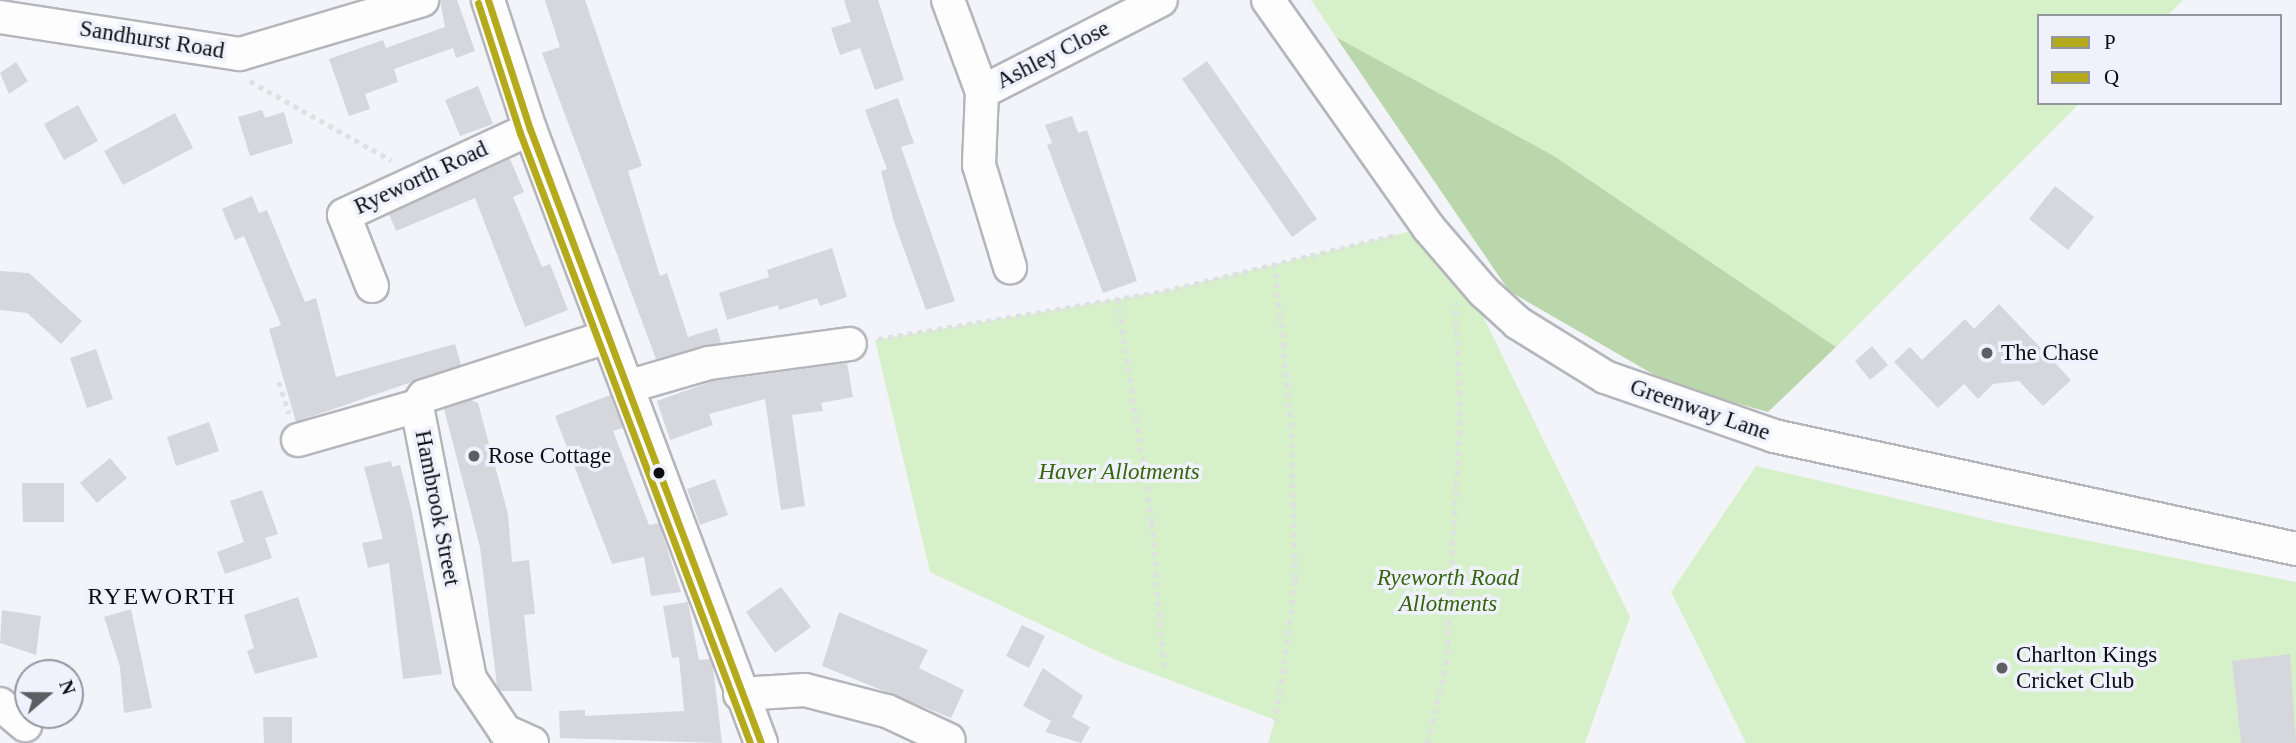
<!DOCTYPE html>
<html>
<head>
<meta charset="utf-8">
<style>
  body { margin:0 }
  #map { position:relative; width:2296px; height:743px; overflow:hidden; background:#f2f4fa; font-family:"Times New Roman",serif }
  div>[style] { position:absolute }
  .green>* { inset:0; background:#d6f1ca }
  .forest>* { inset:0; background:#bad7ab }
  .building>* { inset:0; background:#d5d7dc }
  .path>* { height:4.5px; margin-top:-2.25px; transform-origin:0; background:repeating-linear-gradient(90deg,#dfe0e2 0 5px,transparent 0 10px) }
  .roads { filter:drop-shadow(2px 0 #b5b6bb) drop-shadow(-2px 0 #b5b6bb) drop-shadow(0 2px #b5b6bb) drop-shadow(0 -2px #b5b6bb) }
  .minor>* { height:32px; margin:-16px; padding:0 16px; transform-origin:16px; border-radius:16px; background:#fdfdfe }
  .bus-1>* { height:7px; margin:-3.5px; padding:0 3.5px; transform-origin:3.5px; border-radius:3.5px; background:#b5a91c }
  .bus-2>* { height:7px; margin:-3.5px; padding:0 3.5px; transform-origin:3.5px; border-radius:3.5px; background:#b5a91c }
  .dots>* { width:19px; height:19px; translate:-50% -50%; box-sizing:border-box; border:4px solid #eff2fd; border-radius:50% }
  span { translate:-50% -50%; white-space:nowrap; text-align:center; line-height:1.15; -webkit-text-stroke:7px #eff2fd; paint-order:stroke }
  .street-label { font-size:23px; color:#0c0d10 }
  .poi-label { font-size:23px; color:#0c0d10 }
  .left { translate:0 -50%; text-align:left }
  .park-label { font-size:23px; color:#36650b; font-style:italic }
  .neighbourhood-label { font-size:24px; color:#0c0d10; letter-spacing:2px }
  .legend { position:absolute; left:2037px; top:14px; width:245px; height:91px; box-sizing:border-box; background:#eff2fd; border:2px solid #94969e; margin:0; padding:9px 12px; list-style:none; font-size:21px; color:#0c0d10 }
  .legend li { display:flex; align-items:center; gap:14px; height:35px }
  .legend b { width:35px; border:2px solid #94969e }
  .north { position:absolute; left:14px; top:659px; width:70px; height:70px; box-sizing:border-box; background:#eff2fd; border:2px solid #94969e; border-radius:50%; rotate:70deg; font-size:19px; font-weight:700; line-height:28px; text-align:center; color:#0c0d10 }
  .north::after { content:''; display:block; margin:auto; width:24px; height:32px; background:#5c5e62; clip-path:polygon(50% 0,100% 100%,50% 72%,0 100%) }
</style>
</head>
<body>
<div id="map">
  <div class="green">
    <i style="clip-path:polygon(1311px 0,2183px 0,2167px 16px,2039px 16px,2039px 103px,2080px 103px,1836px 347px,1554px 156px,1336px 37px)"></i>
    <i style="clip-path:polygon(1428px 227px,1455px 259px,1630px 617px,1585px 743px,1268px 743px,1275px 720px,1116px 660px,930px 572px,875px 340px,1165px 291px)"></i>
    <i style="clip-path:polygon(1756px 466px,2010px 525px,2296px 582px,2296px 743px,1746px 743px,1671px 592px)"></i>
  </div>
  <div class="forest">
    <i style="clip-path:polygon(1336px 37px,1554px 156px,1836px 347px,1768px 412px,1672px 385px,1509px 291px)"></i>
  </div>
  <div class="building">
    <i style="clip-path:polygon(440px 0,457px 0,475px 51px,456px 58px,453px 48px,394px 69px,398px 82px,365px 94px,370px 109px,349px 116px,329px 59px,383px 40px,386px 48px,445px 27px)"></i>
    <i style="clip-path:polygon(545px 0,585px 0,642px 166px,628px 171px,660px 276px,667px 273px,688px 337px,717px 328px,721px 343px,656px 359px,542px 53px,560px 47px)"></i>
    <i style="clip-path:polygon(844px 0,878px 0,904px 80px,875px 90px,860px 48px,840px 55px,831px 28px,851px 22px)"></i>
    <i style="clip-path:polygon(1207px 61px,1317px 219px,1292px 237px,1182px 79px)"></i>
    <i style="clip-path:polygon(16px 62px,28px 81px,9px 94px,0 73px)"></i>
    <i style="clip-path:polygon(478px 86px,493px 124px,460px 136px,445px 100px)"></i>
    <i style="clip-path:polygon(898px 98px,914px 143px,901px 147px,955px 301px,926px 310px,894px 222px,881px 171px,887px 169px,865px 110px)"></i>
    <i style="clip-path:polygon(78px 105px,98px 141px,64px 160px,44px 124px)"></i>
    <i style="clip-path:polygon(262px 110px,265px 118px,284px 112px,293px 143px,250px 156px,238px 117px)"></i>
    <i style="clip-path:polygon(175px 113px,193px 148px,123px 185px,104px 151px)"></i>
    <i style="clip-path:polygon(1072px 116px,1078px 133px,1087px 130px,1137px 281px,1103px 293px,1047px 145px,1052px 143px,1045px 125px)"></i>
    <i style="clip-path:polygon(510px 159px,524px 192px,513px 197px,542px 267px,550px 264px,568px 310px,525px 327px,475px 198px,396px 231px,389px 214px)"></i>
    <i style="clip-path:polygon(2055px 186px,2094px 217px,2068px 250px,2029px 219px)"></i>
    <i style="clip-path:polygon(252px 196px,259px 213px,267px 210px,305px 302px,316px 298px,336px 377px,455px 344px,461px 365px,296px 422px,269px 329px,281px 325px,244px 236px,235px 240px,222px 209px)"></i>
    <i style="clip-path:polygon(832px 248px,847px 297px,820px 306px,817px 298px,779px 310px,778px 305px,727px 320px,719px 293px,769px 277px,767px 270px)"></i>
    <i style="clip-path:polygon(0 271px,29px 273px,82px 321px,61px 344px,27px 313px,0 310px)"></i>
    <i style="clip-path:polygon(1999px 304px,2071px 380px,2043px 406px,2019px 381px,1993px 384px,1978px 399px,1964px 384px,1938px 408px,1894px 362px,1910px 347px,1922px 360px,1965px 319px,1974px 329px)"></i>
    <i style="clip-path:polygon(1872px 346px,1888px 365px,1870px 380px,1855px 361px)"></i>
    <i style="clip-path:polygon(96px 349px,113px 399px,87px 408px,70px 358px)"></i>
    <i style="clip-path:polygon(847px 363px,853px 397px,821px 403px,823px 411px,792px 415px,805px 506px,781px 510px,765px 399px,709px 414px,713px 425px,670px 440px,657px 401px,713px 381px)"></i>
    <i style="clip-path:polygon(610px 395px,623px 428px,613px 431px,649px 525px,659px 523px,681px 592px,651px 596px,644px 557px,612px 564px,555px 416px)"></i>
    <i style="clip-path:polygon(471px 400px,478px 403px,508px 514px,512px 562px,529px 560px,535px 614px,524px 615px,532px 691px,500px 691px,497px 686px,480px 547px,444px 409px)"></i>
    <i style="clip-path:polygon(209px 422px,219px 451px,176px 466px,167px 437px)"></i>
    <i style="clip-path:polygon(110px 458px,127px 478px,97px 503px,80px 483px)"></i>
    <i style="clip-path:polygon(391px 461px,392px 467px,400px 465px,412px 512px,442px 674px,403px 679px,389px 563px,368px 568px,362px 543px,383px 539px,364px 467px)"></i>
    <i style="clip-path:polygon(715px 479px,728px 515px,700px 525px,687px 489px)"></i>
    <i style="clip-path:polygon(22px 483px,64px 483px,64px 522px,23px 522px)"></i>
    <i style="clip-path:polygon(262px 490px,278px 534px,265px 538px,272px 558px,225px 574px,217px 552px,244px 542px,230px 501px)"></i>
    <i style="clip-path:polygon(781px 587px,811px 627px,775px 653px,746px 612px)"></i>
    <i style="clip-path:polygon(298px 597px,318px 657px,255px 674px,247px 651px,254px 648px,244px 615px)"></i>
    <i style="clip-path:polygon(688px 602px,699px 660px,710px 659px,713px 667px,722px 743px,560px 738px,559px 711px,585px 710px,585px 716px,684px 711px,679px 657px,672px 658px,663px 606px)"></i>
    <i style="clip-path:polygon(131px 609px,152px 708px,124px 713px,120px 667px,104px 617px)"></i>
    <i style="clip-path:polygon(2px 610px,41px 616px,36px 655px,0 643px)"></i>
    <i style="clip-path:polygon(839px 612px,928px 650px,919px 668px,964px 690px,951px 718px,822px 666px)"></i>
    <i style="clip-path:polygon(1022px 625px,1045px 636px,1029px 668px,1006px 656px)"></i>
    <i style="clip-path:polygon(2290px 654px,2296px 743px,2241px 743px,2232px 661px)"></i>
    <i style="clip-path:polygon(1043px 668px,1083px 696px,1072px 717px,1090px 727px,1081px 743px,1045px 732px,1051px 721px,1023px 706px)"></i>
    <i style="clip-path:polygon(263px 717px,292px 717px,292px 743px,264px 743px)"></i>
  </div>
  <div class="path">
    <i style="left:250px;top:81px;width:162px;rotate:29.3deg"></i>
    <i style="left:1275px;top:263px;width:161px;rotate:84.3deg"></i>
    <i style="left:1291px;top:423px;width:157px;rotate:88.2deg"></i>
    <i style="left:1296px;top:580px;width:142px;rotate:98.1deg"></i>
    <i style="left:1118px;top:299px;width:226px;rotate:81.3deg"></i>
    <i style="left:1152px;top:522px;width:145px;rotate:85.3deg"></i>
    <i style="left:878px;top:339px;width:291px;rotate:-9.5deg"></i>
    <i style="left:1165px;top:291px;width:240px;rotate:-13.7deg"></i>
    <i style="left:279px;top:382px;width:33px;rotate:72deg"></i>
    <i style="left:1427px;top:743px;width:80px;rotate:-76.3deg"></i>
    <i style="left:1446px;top:665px;width:249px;rotate:-86.8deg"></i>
    <i style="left:1460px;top:416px;width:114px;rotate:-92.5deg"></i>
  </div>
  <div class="roads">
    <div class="minor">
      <i style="left:488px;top:0;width:136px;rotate:72deg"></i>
      <i style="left:530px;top:129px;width:656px;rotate:69.38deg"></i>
      <i style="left:948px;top:0;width:98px;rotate:69.7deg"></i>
      <i style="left:982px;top:92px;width:73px;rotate:92.4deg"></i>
      <i style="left:979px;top:165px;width:107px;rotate:73.1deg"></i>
      <i style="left:1268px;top:0;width:278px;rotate:54.8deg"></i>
      <i style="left:1428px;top:227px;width:86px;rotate:49.3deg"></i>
      <i style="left:1484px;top:292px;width:46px;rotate:42.4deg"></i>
      <i style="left:1518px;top:323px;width:102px;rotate:31.8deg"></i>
      <i style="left:1605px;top:377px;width:179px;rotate:19.2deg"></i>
      <i style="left:1774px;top:436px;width:534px;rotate:12.21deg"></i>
      <i style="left:0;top:17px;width:243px;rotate:8.8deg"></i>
      <i style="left:240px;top:54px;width:190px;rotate:-16.5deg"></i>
      <i style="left:982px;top:92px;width:201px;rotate:-27.2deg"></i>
      <i style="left:372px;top:286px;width:76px;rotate:-111.5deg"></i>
      <i style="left:344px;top:215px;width:205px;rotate:-24.8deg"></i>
      <i style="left:627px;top:387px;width:85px;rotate:-16.3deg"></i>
      <i style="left:709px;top:363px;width:142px;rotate:-7.7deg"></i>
      <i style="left:298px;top:440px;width:124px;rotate:-15.9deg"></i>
      <i style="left:740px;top:694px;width:65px;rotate:-3.5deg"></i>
      <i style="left:805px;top:690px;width:85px;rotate:14.4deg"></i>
      <i style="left:887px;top:711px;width:68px;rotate:25.1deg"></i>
      <i style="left:0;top:704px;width:33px;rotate:40deg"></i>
      <i style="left:532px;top:743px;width:30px;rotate:-156deg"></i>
      <i style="left:505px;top:731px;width:63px;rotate:-123.9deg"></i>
      <i style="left:470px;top:679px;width:278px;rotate:-101deg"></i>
      <i style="left:417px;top:406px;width:12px;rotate:-55deg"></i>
      <i style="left:424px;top:396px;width:192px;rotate:-17.9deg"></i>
    </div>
  </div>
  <div class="bus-1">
    <i style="left:488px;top:0;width:136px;rotate:72deg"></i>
    <i style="left:530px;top:129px;width:656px;rotate:69.38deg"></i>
  </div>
  <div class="bus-2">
    <i style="left:478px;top:3px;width:137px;rotate:72.1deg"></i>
    <i style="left:520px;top:133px;width:652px;rotate:69.34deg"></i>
  </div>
  <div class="dots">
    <i style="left:1987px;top:353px;background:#5c5e62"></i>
    <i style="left:474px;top:456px;background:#5c5e62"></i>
    <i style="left:659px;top:473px;background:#0c0d10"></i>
    <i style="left:2002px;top:668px;background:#5c5e62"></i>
  </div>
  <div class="street-label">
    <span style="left:152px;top:40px;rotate:9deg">Sandhurst Road</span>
    <span style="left:1053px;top:55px;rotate:-27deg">Ashley Close</span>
    <span style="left:421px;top:178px;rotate:-25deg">Ryeworth Road</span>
    <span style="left:1700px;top:410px;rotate:19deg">Greenway Lane</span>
    <span style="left:437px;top:508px;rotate:79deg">Hambrook Street</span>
  </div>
  <div class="poi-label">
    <span class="left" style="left:2001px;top:353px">The Chase</span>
    <span class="left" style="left:488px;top:456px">Rose Cottage</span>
    <span class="left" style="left:2016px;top:668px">Charlton Kings<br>Cricket Club</span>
  </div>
  <div class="park-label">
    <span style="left:1119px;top:472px">Haver Allotments</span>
    <span style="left:1448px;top:591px">Ryeworth Road<br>Allotments</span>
  </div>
  <div class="neighbourhood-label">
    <span style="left:162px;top:597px">RYEWORTH</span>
  </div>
  <ul class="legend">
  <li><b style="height:9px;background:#b5a91c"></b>P</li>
  <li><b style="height:9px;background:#b5a91c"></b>Q</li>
  </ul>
  <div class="north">N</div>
</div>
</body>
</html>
